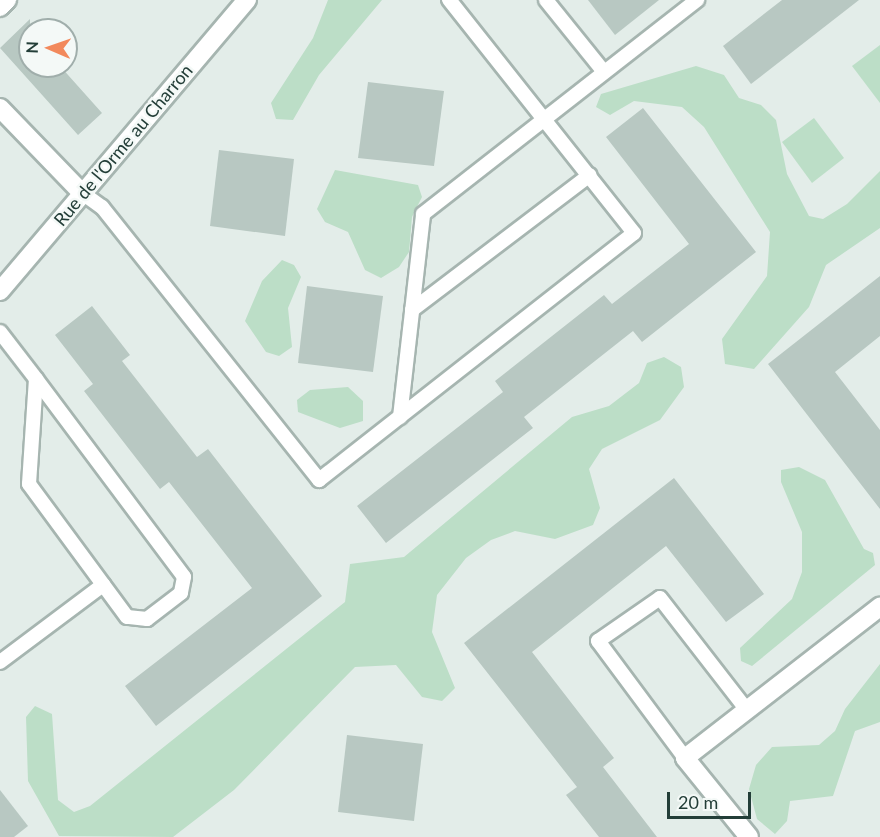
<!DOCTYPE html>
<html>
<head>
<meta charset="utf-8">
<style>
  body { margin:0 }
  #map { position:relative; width:880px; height:837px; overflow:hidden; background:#e3ede9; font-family:Lato,sans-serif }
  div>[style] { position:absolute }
  .green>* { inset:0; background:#bcdec7 }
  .building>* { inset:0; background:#b8c8c2 }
  .roads { filter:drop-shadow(2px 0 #a6b5b0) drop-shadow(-2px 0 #a6b5b0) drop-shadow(0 2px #a6b5b0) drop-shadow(0 -2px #a6b5b0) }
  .service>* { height:14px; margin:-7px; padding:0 7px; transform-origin:7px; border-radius:7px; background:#fff }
  .minor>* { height:18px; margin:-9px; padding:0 9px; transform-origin:9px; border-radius:9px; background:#fff }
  span { translate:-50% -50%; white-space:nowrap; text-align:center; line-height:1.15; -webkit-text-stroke:5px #f4f9f7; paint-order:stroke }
  .street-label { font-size:18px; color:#233e38 }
  .north { position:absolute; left:18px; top:18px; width:60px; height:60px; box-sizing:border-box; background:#f4f9f7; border:2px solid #a0aeab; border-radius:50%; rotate:272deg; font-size:16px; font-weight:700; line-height:24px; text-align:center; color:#233e38 }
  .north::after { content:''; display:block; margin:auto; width:21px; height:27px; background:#f2895c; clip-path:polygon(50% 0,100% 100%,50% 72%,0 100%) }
  .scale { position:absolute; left:667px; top:792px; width:84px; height:27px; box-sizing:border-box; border:3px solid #233e38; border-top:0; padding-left:8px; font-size:18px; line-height:21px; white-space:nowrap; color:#233e38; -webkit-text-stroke:4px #f4f9f7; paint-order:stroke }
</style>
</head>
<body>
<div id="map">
  <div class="green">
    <i style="clip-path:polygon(328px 0,382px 0,319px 75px,293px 120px,276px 119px,271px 103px,313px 38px)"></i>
    <i style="clip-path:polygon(880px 45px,880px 103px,852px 66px)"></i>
    <i style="clip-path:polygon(696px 66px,724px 75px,739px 98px,761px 105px,776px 120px,787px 174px,809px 216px,823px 219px,847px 204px,880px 171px,880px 228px,826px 265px,809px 307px,754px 369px,725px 364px,722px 339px,767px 276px,770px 232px,704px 127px,682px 107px,634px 101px,610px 115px,596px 107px,601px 94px)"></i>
    <i style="clip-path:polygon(814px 118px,844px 158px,812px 183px,782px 142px)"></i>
    <i style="clip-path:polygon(335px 170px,418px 185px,422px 197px,412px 217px,409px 252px,399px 267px,381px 278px,365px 270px,348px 232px,325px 222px,317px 209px)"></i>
    <i style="clip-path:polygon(282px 260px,294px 265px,301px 277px,288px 308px,292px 347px,279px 356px,266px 352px,245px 321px,262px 281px)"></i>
    <i style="clip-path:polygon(664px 357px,681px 367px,684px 387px,660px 420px,602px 449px,589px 469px,600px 508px,593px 525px,555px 539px,515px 531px,491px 540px,466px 558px,437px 595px,432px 632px,455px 688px,442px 701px,422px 697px,396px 665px,355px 667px,234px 790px,173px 837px,59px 836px,28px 781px,26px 717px,35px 706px,52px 714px,58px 800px,74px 812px,90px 806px,345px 602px,350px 564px,404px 557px,572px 417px,609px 406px,639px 383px,647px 363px)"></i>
    <i style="clip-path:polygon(348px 387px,363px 401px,363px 421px,340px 428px,298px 412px,297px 400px,310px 390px)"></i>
    <i style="clip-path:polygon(799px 467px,825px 480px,864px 549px,873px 553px,875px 565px,752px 666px,741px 661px,740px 648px,792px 599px,802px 572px,802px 532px,781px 482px,781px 470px)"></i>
    <i style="clip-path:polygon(880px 664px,880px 722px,855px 731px,833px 796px,790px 801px,787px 821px,775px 834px,757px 819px,749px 789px,756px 765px,772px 747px,819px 745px,835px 731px,845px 709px)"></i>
  </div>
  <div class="building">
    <i style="clip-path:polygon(588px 0,659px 0,615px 35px)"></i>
    <i style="clip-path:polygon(782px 0,859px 0,751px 84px,723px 46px)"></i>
    <i style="clip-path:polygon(30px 19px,30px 66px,60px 66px,102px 113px,78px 135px,0 48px)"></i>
    <i style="clip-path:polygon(368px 82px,444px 91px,434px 166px,358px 158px)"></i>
    <i style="clip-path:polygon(643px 108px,756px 252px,642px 342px,633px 331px,524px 417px,533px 428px,386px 543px,357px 506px,503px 392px,495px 381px,604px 295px,612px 304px,689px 244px,606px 137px)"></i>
    <i style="clip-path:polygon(219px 150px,294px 159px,285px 236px,210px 226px)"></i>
    <i style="clip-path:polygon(880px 276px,880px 336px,835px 372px,880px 430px,880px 509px,768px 364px)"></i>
    <i style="clip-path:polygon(307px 286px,383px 296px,373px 372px,298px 363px)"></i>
    <i style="clip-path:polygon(92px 306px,130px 355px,122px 361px,197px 457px,208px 449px,322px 596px,156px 726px,125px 686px,252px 588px,169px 482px,160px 489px,84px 391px,93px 384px,55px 335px)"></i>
    <i style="clip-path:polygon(674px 478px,764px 594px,726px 622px,666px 546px,532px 652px,614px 758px,603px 767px,657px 837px,599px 837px,566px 795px,577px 787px,464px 643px)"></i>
    <i style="clip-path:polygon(347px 735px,423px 744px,414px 821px,338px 812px)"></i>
    <i style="clip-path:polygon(0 790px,28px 826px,14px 837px,0 837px)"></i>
  </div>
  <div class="roads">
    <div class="service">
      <i style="left:546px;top:0;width:92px;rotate:51.1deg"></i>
      <i style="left:81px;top:192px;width:26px;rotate:36deg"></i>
      <i style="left:102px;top:207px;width:349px;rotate:51.5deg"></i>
      <i style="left:319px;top:480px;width:400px;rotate:-38.1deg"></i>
      <i style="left:634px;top:233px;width:298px;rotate:-128.4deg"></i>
      <i style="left:412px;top:310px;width:223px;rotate:-37.2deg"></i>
      <i style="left:0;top:332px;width:59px;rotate:52.5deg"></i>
      <i style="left:36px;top:379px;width:247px;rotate:53.2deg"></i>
      <i style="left:184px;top:577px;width:16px;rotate:101deg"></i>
      <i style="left:181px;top:593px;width:43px;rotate:142.6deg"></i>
      <i style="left:147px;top:619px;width:20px;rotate:-174deg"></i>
      <i style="left:127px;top:617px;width:165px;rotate:-126.4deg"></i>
      <i style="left:29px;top:484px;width:105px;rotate:-86.2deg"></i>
      <i style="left:400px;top:417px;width:204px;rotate:-83.5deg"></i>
      <i style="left:423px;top:214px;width:348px;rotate:-38deg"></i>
      <i style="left:0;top:662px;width:129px;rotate:-36.8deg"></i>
      <i style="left:685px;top:758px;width:146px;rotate:-126.6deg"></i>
      <i style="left:598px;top:641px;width:75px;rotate:-34.7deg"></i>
      <i style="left:660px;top:598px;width:142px;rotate:52.2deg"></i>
    </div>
    <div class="minor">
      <i style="left:0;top:7px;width:10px;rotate:-45deg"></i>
      <i style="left:0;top:108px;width:117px;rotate:46deg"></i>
      <i style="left:0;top:291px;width:382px;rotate:-49.7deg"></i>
      <i style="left:749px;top:837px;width:102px;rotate:-129deg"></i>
      <i style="left:685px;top:758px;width:247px;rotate:-37.8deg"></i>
    </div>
  </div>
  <div class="street-label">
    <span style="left:123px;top:145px;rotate:-50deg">Rue de l'Orme au Charron</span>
  </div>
  <div class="north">N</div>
  <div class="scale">20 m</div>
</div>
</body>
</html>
